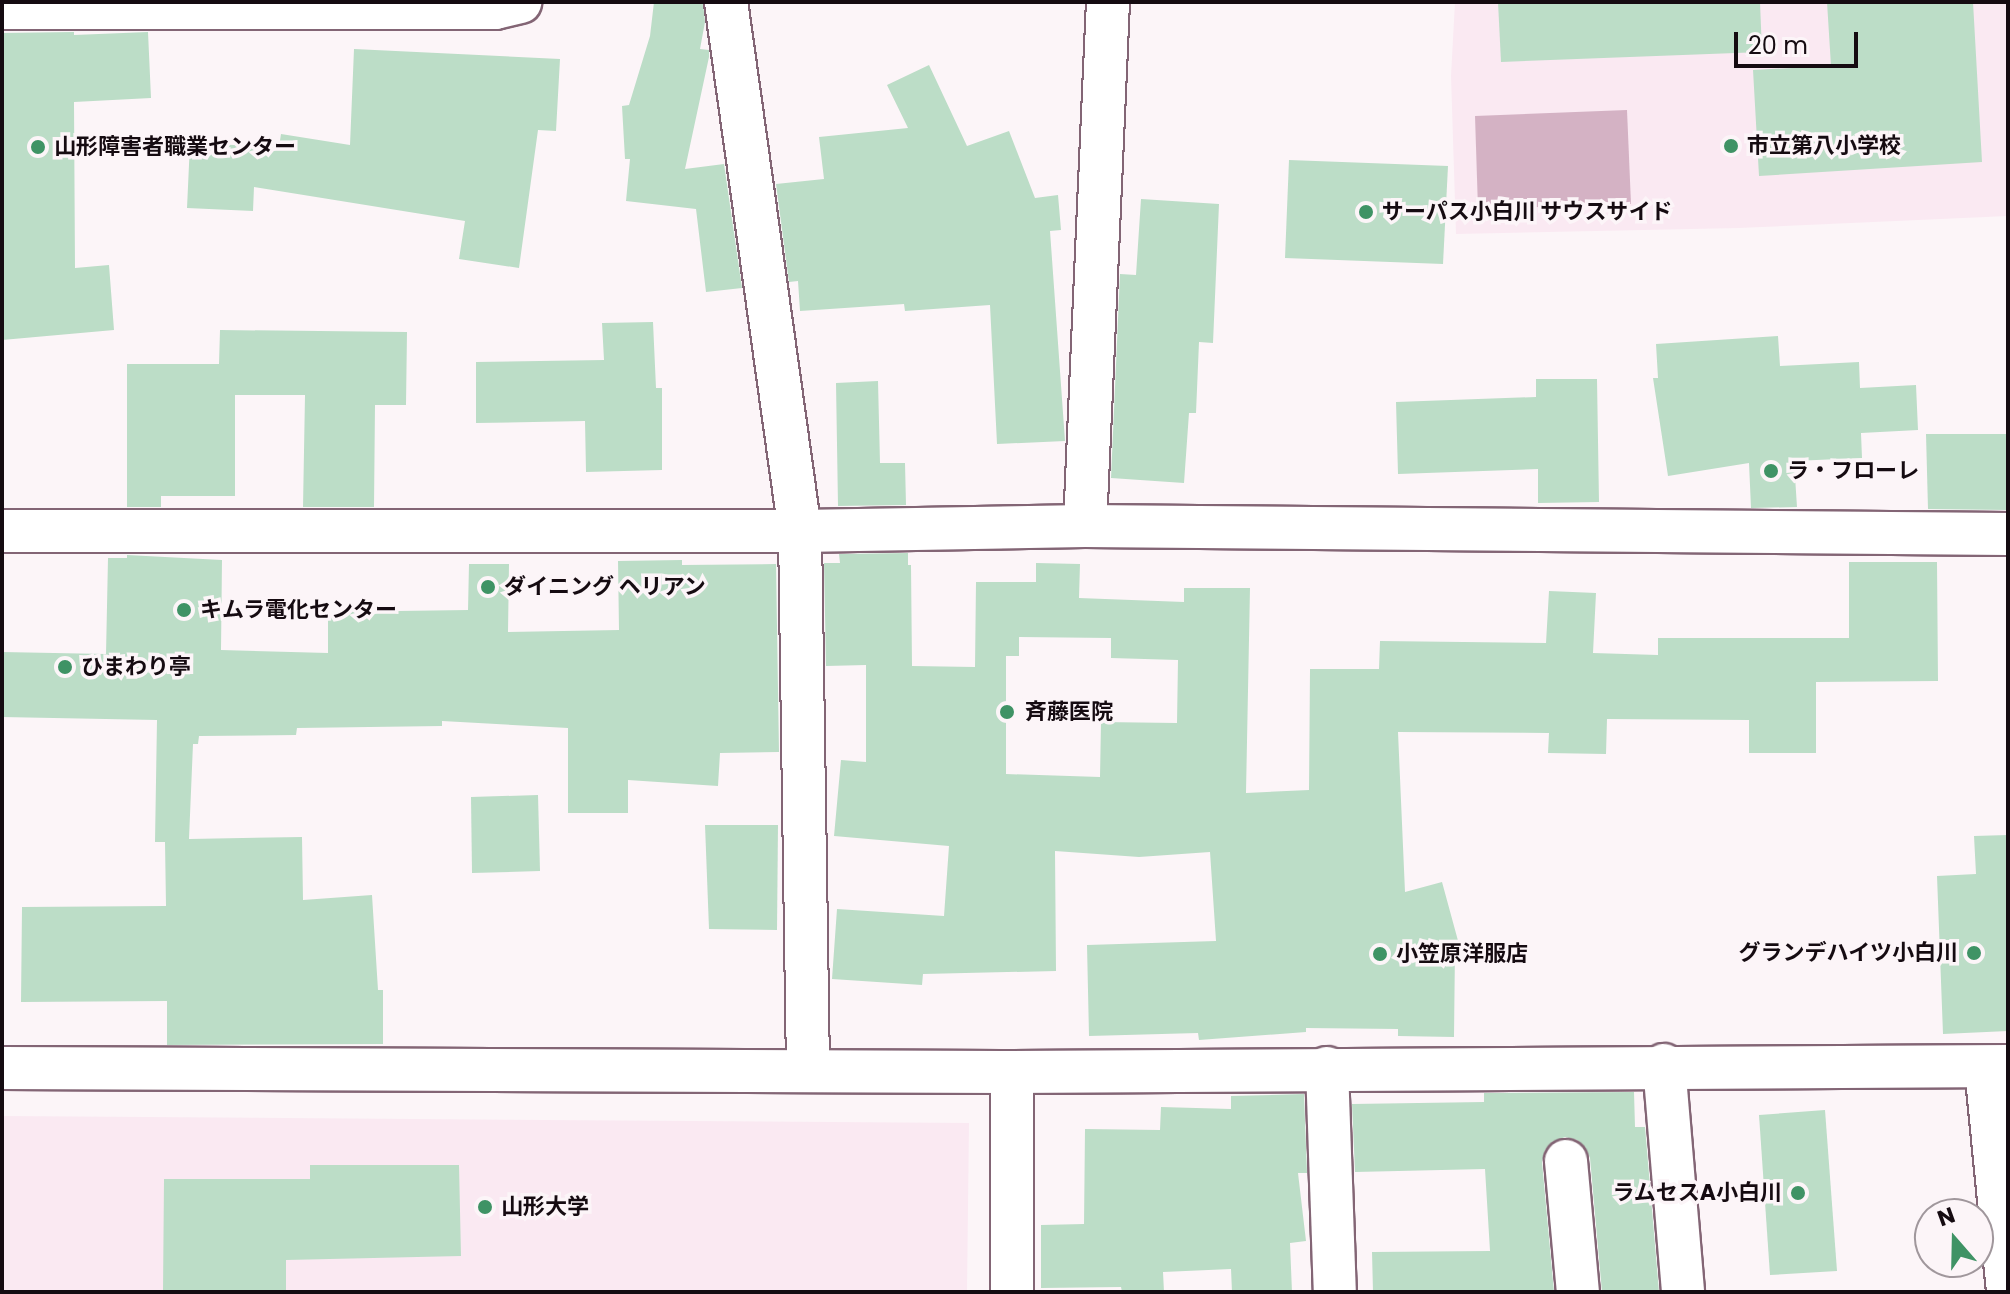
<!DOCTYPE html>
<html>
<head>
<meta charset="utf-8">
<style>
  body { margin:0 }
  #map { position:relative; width:2010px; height:1294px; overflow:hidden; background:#fcf5f8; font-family:Poppins,"Noto Sans JP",sans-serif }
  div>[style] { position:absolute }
  .built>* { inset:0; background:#fae9f2 }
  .water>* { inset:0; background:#d4b2c4 }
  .building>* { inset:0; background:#bcddc7 }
  .roads { filter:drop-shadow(2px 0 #836575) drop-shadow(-2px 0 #836575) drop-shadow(0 2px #836575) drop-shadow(0 -2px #836575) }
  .minor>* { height:42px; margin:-21px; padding:0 21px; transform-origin:21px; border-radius:21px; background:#fff }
  .dots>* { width:22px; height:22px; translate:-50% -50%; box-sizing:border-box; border:4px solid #fcf5f8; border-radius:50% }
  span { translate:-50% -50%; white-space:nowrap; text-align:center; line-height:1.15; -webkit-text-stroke:7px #fcf5f8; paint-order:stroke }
  .poi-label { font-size:22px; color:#150b11; font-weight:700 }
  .left { translate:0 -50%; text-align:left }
  .right { translate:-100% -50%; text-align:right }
  .frame { position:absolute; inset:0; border:4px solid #150b11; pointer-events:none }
  .north { position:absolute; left:1914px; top:1198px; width:80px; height:80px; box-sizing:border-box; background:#fcf5f8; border:2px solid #a0979c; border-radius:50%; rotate:340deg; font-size:22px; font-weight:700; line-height:32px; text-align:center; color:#150b11 }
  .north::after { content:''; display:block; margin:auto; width:28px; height:36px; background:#3f9365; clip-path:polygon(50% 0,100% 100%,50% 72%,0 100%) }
  .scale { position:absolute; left:1734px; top:32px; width:124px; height:36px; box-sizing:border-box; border:4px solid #150b11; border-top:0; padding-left:10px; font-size:24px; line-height:28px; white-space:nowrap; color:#150b11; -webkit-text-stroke:6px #fcf5f8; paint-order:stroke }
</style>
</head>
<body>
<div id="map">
  <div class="built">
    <i style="clip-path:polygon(1455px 2px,2008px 2px,2008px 216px,1739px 228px,1456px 234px,1451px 76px)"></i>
    <i style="clip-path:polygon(2px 1116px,969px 1123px,967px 1292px,2px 1292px)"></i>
  </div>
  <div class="water">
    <i style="clip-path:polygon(1627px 110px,1631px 204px,1478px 209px,1475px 116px)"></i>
  </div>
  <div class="building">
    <i style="clip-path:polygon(654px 2px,703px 2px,705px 22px,700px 49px,709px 50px,709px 57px,685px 169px,724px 164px,742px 288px,706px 292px,696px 209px,626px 201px,630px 159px,625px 159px,622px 106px,629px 105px,650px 36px)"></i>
    <i style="clip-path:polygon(1498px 2px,1760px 2px,1762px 52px,1501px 62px)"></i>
    <i style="clip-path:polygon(1827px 2px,1973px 2px,1982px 162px,1759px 176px,1753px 70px,1831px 66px)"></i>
    <i style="clip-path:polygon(74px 32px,74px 35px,148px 32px,151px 98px,74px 102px,75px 268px,109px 265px,114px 330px,2px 340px,2px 33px)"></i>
    <i style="clip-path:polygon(354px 49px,560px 59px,556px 131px,538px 130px,519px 268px,459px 259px,465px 221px,254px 187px,253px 211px,187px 208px,190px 143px,279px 147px,281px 134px,350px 145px)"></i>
    <i style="clip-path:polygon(929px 65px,967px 146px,1009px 131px,1035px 198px,1058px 195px,1061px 230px,1050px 231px,1065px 441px,997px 444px,990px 305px,905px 311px,904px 304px,800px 311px,798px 281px,789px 282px,776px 184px,824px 179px,819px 137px,908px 128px,887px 85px)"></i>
    <i style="clip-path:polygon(1289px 160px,1448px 166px,1443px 264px,1285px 258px)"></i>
    <i style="clip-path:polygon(1141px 199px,1219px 204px,1213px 343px,1199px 342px,1196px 413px,1189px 413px,1184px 483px,1111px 478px,1120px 274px,1136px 275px)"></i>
    <i style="clip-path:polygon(653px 322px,656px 388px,662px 388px,662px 470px,586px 472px,585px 421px,476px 423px,476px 362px,604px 360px,602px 323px)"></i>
    <i style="clip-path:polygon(220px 330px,407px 332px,406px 405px,375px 405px,374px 507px,303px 507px,305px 395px,235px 395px,235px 496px,161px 496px,161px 507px,127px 507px,127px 364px,219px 364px)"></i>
    <i style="clip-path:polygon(1778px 336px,1780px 366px,1859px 362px,1860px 388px,1916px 385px,1918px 430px,1861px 433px,1862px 458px,1794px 461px,1797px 507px,1751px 508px,1749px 463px,1668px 476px,1653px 378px,1658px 378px,1656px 344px)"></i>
    <i style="clip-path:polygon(1536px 379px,1597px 379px,1599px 502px,1538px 503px,1538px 469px,1398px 474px,1396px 402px,1536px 397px)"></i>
    <i style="clip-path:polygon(878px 381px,880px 463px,905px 463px,906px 505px,838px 506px,836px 383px)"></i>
    <i style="clip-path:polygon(1926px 434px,2008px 434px,2008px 510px,1928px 509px)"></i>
    <i style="clip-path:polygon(evenodd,908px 553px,908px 565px,911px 565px,912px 666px,975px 667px,976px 582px,1036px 582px,1036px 563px,1080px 564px,1079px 598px,1184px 602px,1184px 588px,1250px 588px,1246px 793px,1309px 790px,1310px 669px,1379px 669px,1380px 641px,1546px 643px,1549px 591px,1596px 593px,1593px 653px,1658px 655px,1658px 638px,1849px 638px,1849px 562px,1937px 562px,1938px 681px,1816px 682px,1816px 753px,1749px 753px,1749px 720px,1607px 719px,1606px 754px,1548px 753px,1549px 733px,1398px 732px,1405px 892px,1442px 882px,1460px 948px,1455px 949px,1454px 1037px,1398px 1036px,1398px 1029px,1306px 1028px,1306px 1032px,1199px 1040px,1198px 1033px,1089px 1036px,1087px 945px,1216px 941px,1210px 852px,1139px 857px,1055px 851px,1056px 971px,923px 974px,922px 985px,832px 979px,837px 909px,944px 916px,949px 846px,834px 836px,841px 760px,866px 762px,866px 665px,826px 666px,824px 563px,840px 563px,839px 554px,908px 553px,1019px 637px,1111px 638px,1111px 658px,1178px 660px,1177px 723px,1101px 722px,1100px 777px,1006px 774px,1006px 656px,1019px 656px,1019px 637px)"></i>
    <i style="clip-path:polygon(127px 555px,222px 560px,221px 650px,328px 653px,328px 612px,468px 610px,469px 564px,509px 564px,508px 632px,619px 630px,618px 561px,682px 560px,682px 565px,776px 564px,779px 752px,720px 753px,718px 786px,628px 780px,628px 813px,568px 813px,568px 728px,442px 721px,442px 726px,297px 728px,296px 735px,199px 736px,198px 744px,193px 744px,189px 839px,302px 837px,303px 900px,372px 895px,378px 990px,383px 990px,383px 1044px,167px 1045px,167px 1001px,21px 1002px,22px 907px,166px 906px,165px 842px,155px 842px,157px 720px,2px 717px,2px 652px,106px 654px,108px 558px,127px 558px)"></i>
    <i style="clip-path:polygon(538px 795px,540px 871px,472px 873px,471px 797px)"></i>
    <i style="clip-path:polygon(705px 825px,778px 825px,777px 930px,709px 929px)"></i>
    <i style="clip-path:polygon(2008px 835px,2008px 1031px,1943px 1034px,1937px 876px,1976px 874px,1974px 836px)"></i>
    <i style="clip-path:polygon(1634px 1092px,1635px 1127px,1645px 1127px,1659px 1292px,1602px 1292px,1590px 1158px,1585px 1147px,1577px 1140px,1565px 1137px,1552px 1142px,1545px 1150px,1542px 1162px,1554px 1292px,1373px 1292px,1372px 1252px,1490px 1251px,1485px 1169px,1355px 1172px,1352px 1104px,1484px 1102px,1484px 1093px)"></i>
    <i style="clip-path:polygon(1304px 1094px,1307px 1173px,1298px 1173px,1306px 1241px,1290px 1243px,1292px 1292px,1232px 1292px,1231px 1269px,1163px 1272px,1164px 1292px,1122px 1292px,1121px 1287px,1041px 1288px,1041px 1225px,1084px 1224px,1085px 1129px,1160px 1130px,1161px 1107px,1231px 1109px,1231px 1096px)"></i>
    <i style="clip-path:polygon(1825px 1110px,1837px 1271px,1770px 1275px,1759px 1115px)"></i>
    <i style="clip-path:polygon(310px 1165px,459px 1165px,461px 1256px,286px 1260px,286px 1292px,163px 1292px,164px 1179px,310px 1179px)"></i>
  </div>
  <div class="roads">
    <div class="minor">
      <i style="left:726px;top:2px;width:534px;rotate:82.04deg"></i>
      <i style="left:800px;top:531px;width:540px;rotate:89.15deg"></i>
      <i style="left:2px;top:8px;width:493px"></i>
      <i style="left:495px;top:8px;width:26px;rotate:-13deg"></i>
      <i style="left:1085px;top:526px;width:525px;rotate:-87.49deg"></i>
      <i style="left:2px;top:531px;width:798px"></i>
      <i style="left:800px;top:531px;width:285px;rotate:-1deg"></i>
      <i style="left:1085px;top:526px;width:923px;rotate:0.5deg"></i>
      <i style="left:1664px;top:1065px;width:228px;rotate:85.2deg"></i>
      <i style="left:1986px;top:1067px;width:224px;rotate:84.4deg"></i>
      <i style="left:2px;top:1068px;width:1010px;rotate:0.23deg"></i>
      <i style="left:1012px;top:1072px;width:996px;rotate:-0.35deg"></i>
      <i style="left:1327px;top:1068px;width:224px;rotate:88deg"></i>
      <i style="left:1566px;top:1161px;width:132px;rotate:84.8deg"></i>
      <i style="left:1012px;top:1292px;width:220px;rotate:-90deg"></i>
    </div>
  </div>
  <div class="dots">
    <i style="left:1731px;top:146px;background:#3f9365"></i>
    <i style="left:38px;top:147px;background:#3f9365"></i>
    <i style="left:1366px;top:212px;background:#3f9365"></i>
    <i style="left:1771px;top:471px;background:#3f9365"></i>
    <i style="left:488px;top:587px;background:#3f9365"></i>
    <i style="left:184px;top:610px;background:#3f9365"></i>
    <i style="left:65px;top:667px;background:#3f9365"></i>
    <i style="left:1007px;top:712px;background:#3f9365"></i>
    <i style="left:1974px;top:953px;background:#3f9365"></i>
    <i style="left:1380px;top:954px;background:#3f9365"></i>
    <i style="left:1798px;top:1193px;background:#3f9365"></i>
    <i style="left:485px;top:1207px;background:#3f9365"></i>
  </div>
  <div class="poi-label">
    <span class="left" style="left:1747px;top:146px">市立第八小学校</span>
    <span class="left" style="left:54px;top:147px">山形障害者職業センター</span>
    <span class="left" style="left:1382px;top:212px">サーパス小白川 サウスサイド</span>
    <span class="left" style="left:1787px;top:471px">ラ・フローレ</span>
    <span class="left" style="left:504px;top:587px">ダイニング ヘリアン</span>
    <span class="left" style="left:200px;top:610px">キムラ電化センター</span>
    <span class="left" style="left:81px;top:667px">ひまわり亭</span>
    <span class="left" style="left:1025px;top:712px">斉藤医院</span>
    <span class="right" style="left:1958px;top:953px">グランデハイツ小白川</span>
    <span class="left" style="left:1396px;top:954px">小笠原洋服店</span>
    <span class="right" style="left:1782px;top:1193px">ラムセスA小白川</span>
    <span class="left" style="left:501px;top:1207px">山形大学</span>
  </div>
  <div class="frame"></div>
  <div class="north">N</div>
  <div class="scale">20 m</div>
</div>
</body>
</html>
